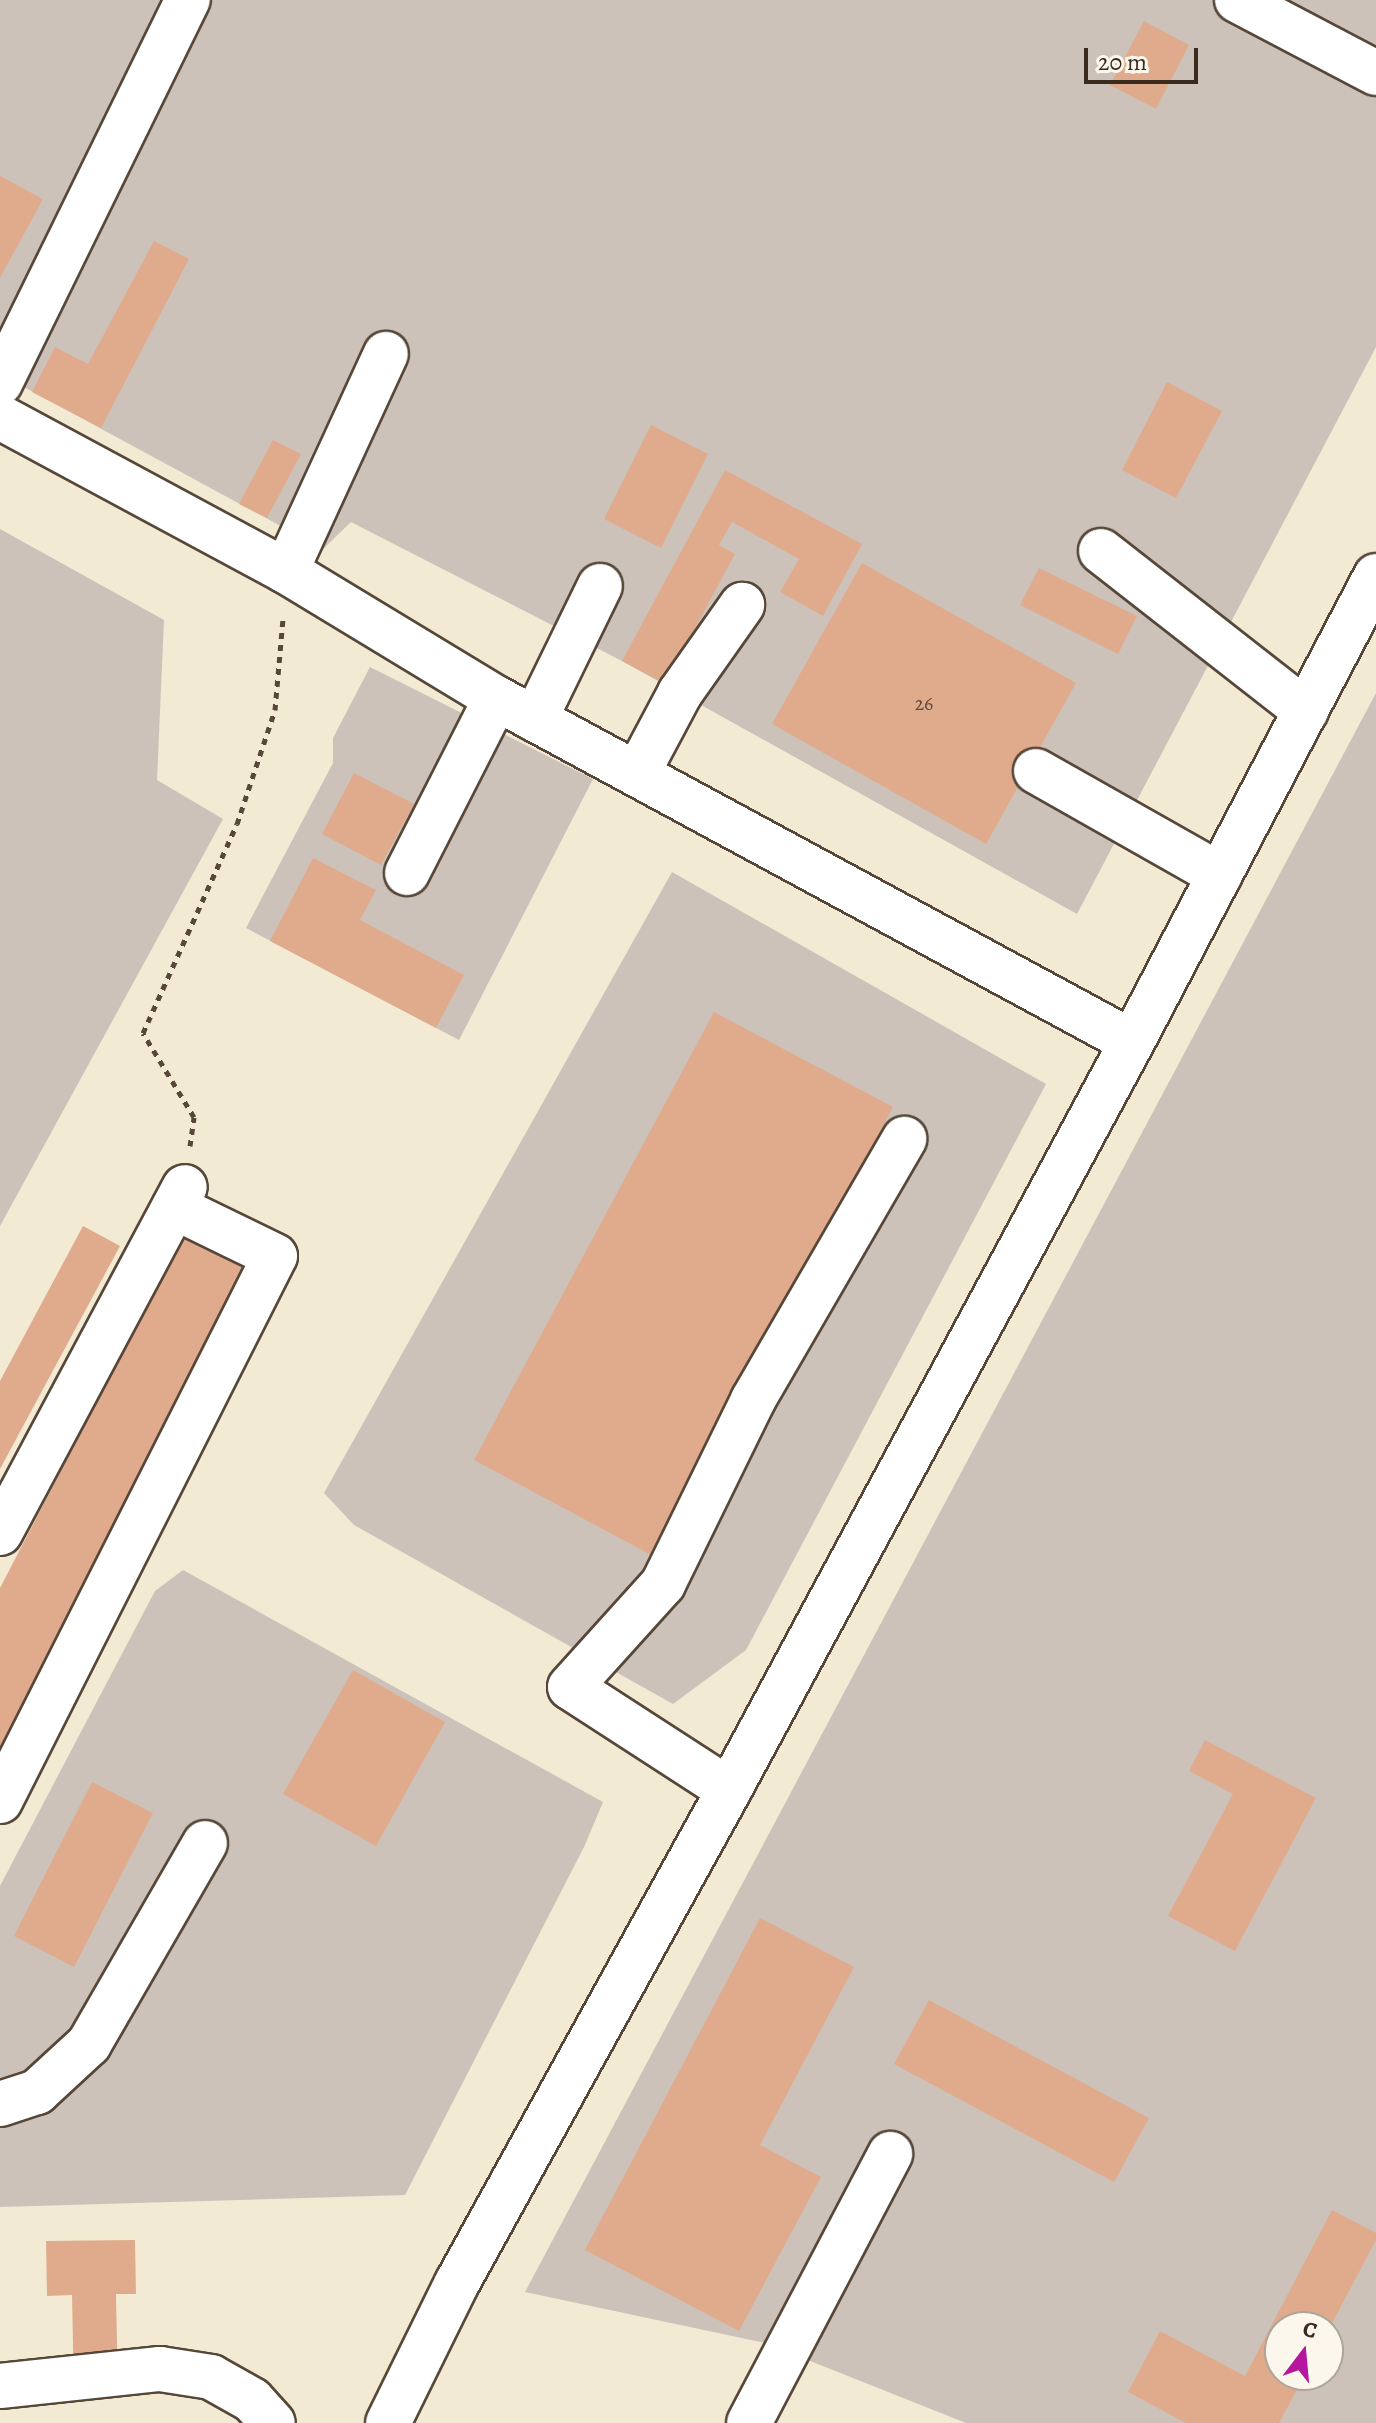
<!DOCTYPE html>
<html>
<head>
<meta charset="utf-8">
<style>
  body { margin:0 }
  #map { position:relative; width:1376px; height:2423px; overflow:hidden; background:#f2ead2; font-family:Alegreya,serif }
  div>[style] { position:absolute }
  .industrial>* { inset:0; background:#ccc2b9 }
  .building>* { inset:0; background:#e0ab8d }
  .path>* { height:5px; margin-top:-2.5px; transform-origin:0; background:repeating-linear-gradient(90deg,#564739 0 6px,transparent 0 12px) }
  .roads { filter:drop-shadow(2px 0 #564739) drop-shadow(-2px 0 #564739) drop-shadow(0 2px #564739) drop-shadow(0 -2px #564739) }
  .minor>* { height:44px; margin:-22px; padding:0 22px; transform-origin:22px; border-radius:22px; background:#fff }
  span { translate:-50% -50%; white-space:nowrap; text-align:center; line-height:1.15; -webkit-text-stroke:8px #fbf7ec; paint-order:stroke }
  .number-label { font-size:20px; color:#644a3a }
  .number-label span { -webkit-text-stroke-width:0 }
  .north { position:absolute; left:1264px; top:2311px; width:80px; height:80px; box-sizing:border-box; background:#fbf7ec; border:2px solid #aea59a; border-radius:50%; rotate:16deg; font-size:22px; font-weight:700; line-height:32px; text-align:center; color:#3b2a1e }
  .north::after { content:''; display:block; margin:auto; width:28px; height:36px; background:#b5179e; clip-path:polygon(50% 0,100% 100%,50% 72%,0 100%) }
  .scale { position:absolute; left:1084px; top:48px; width:114px; height:36px; box-sizing:border-box; border:4px solid #3b2a1e; border-top:0; padding-left:10px; font-size:24px; line-height:28px; white-space:nowrap; color:#3b2a1e; -webkit-text-stroke:6px #fbf7ec; paint-order:stroke }
</style>
</head>
<body>
<div id="map">
  <div class="industrial">
    <i style="clip-path:polygon(0 0,1376px 0,1376px 347px,1077px 914px,622px 661px,351px 522px,323px 549px,0 374px)"></i>
    <i style="clip-path:polygon(0 529px,164px 620px,157px 780px,223px 819px,0 1226px)"></i>
    <i style="clip-path:polygon(370px 667px,593px 779px,459px 1040px,246px 928px,333px 763px,333px 738px)"></i>
    <i style="clip-path:polygon(evenodd,1376px 693px,1376px 2423px,966px 2423px,765px 2343px,525px 2292px,1376px 693px,1280px 2327px,1328px 2327px,1328px 2375px,1280px 2375px,1280px 2327px)"></i>
    <i style="clip-path:polygon(672px 872px,1046px 1084px,746px 1650px,673px 1704px,354px 1525px,324px 1493px)"></i>
    <i style="clip-path:polygon(183px 1570px,603px 1802px,584px 1847px,405px 2195px,0 2207px,0 1886px,155px 1591px)"></i>
  </div>
  <div class="building">
    <i style="clip-path:polygon(1144px 21px,1189px 45px,1156px 109px,1110px 85px)"></i>
    <i style="clip-path:polygon(0 176px,43px 199px,0 278px)"></i>
    <i style="clip-path:polygon(154px 241px,189px 259px,101px 428px,32px 392px,55px 347px,88px 364px)"></i>
    <i style="clip-path:polygon(1167px 382px,1222px 411px,1176px 498px,1122px 470px)"></i>
    <i style="clip-path:polygon(651px 425px,708px 454px,661px 548px,604px 519px)"></i>
    <i style="clip-path:polygon(273px 440px,301px 454px,267px 518px,239px 504px)"></i>
    <i style="clip-path:polygon(725px 470px,862px 544px,823px 616px,780px 592px,799px 559px,732px 522px,719px 545px,735px 554px,665px 684px,622px 661px)"></i>
    <i style="clip-path:polygon(862px 563px,1076px 683px,986px 844px,772px 724px)"></i>
    <i style="clip-path:polygon(1039px 568px,1137px 616px,1118px 654px,1020px 605px)"></i>
    <i style="clip-path:polygon(354px 773px,414px 804px,381px 865px,322px 834px)"></i>
    <i style="clip-path:polygon(313px 858px,376px 890px,360px 920px,464px 975px,436px 1028px,270px 941px)"></i>
    <i style="clip-path:polygon(714px 1012px,893px 1107px,653px 1556px,474px 1460px)"></i>
    <i style="clip-path:polygon(83px 1226px,120px 1246px,0 1469px,0 1381px)"></i>
    <i style="clip-path:polygon(185px 1232px,251px 1266px,0 1750px,0 1588px)"></i>
    <i style="clip-path:polygon(353px 1670px,445px 1722px,376px 1846px,283px 1794px)"></i>
    <i style="clip-path:polygon(1205px 1740px,1316px 1798px,1235px 1951px,1168px 1916px,1233px 1794px,1189px 1771px)"></i>
    <i style="clip-path:polygon(92px 1782px,153px 1813px,74px 1967px,14px 1936px)"></i>
    <i style="clip-path:polygon(760px 1918px,854px 1967px,760px 2145px,821px 2177px,739px 2331px,585px 2250px)"></i>
    <i style="clip-path:polygon(929px 2000px,1149px 2118px,1114px 2182px,894px 2064px)"></i>
    <i style="clip-path:polygon(1332px 2210px,1376px 2233px,1376px 2240px,1330px 2327px,1280px 2327px,1280px 2375px,1305px 2375px,1279px 2423px,1186px 2423px,1128px 2392px,1160px 2331px,1245px 2376px)"></i>
    <i style="clip-path:polygon(135px 2240px,136px 2294px,116px 2294px,118px 2392px,74px 2393px,72px 2295px,47px 2296px,46px 2241px)"></i>
  </div>
  <div class="path">
    <i style="left:190px;top:1146px;width:29px;rotate:-82deg"></i>
    <i style="left:194px;top:1117px;width:98px;rotate:-121.3deg"></i>
    <i style="left:143px;top:1033px;width:229px;rotate:-65.8deg"></i>
    <i style="left:237px;top:824px;width:120px;rotate:-71.6deg"></i>
    <i style="left:275px;top:710px;width:92px;rotate:-85deg"></i>
  </div>
  <div class="roads">
    <div class="minor">
      <i style="left:1237px;top:0;width:157px;rotate:27.7deg"></i>
      <i style="left:0;top:383px;width:427px;rotate:-63.9deg"></i>
      <i style="left:0;top:417px;width:325px;rotate:28.3deg"></i>
      <i style="left:286px;top:571px;width:245px;rotate:31.2deg"></i>
      <i style="left:496px;top:698px;width:723px;rotate:28.41deg"></i>
      <i style="left:1101px;top:551px;width:260px;rotate:38deg"></i>
      <i style="left:286px;top:571px;width:239px;rotate:-65.3deg"></i>
      <i style="left:535px;top:719px;width:148px;rotate:-64deg"></i>
      <i style="left:1036px;top:771px;width:211px;rotate:29.5deg"></i>
      <i style="left:637px;top:774px;width:92px;rotate:-62deg"></i>
      <i style="left:680px;top:693px;width:108px;rotate:-54.8deg"></i>
      <i style="left:407px;top:873px;width:196px;rotate:-63deg"></i>
      <i style="left:0;top:1533px;width:392px;rotate:-61.9deg"></i>
      <i style="left:729px;top:1790px;width:189px;rotate:-147.1deg"></i>
      <i style="left:570px;top:1687px;width:139px;rotate:-47.9deg"></i>
      <i style="left:663px;top:1584px;width:205px;rotate:-63.9deg"></i>
      <i style="left:753px;top:1400px;width:302px;rotate:-59.9deg"></i>
      <i style="left:0;top:1801px;width:610px;rotate:-63.23deg"></i>
      <i style="left:275px;top:1256px;width:112px;rotate:-154.1deg"></i>
      <i style="left:0;top:2104px;width:39px;rotate:-18deg"></i>
      <i style="left:37px;top:2092px;width:71px;rotate:-42.7deg"></i>
      <i style="left:89px;top:2044px;width:232px;rotate:-60deg"></i>
      <i style="left:0;top:2386px;width:161px;rotate:-6.1deg"></i>
      <i style="left:160px;top:2369px;width:52px;rotate:8.9deg"></i>
      <i style="left:211px;top:2377px;width:47px;rotate:29.3deg"></i>
      <i style="left:252px;top:2400px;width:31px;rotate:48deg"></i>
      <i style="left:388px;top:2423px;width:156px;rotate:-63.8deg"></i>
      <i style="left:457px;top:2283px;width:563px;rotate:-61.11deg"></i>
      <i style="left:729px;top:1790px;width:850px;rotate:-61.69deg"></i>
      <i style="left:1132px;top:1042px;width:526px;rotate:-62.36deg"></i>
      <i style="left:749px;top:2423px;width:304px;rotate:-62.3deg"></i>
    </div>
  </div>
  <div class="number-label">
    <span style="left:924px;top:703px">26</span>
  </div>
  <div class="north">С</div>
  <div class="scale">20 m</div>
</div>
</body>
</html>
